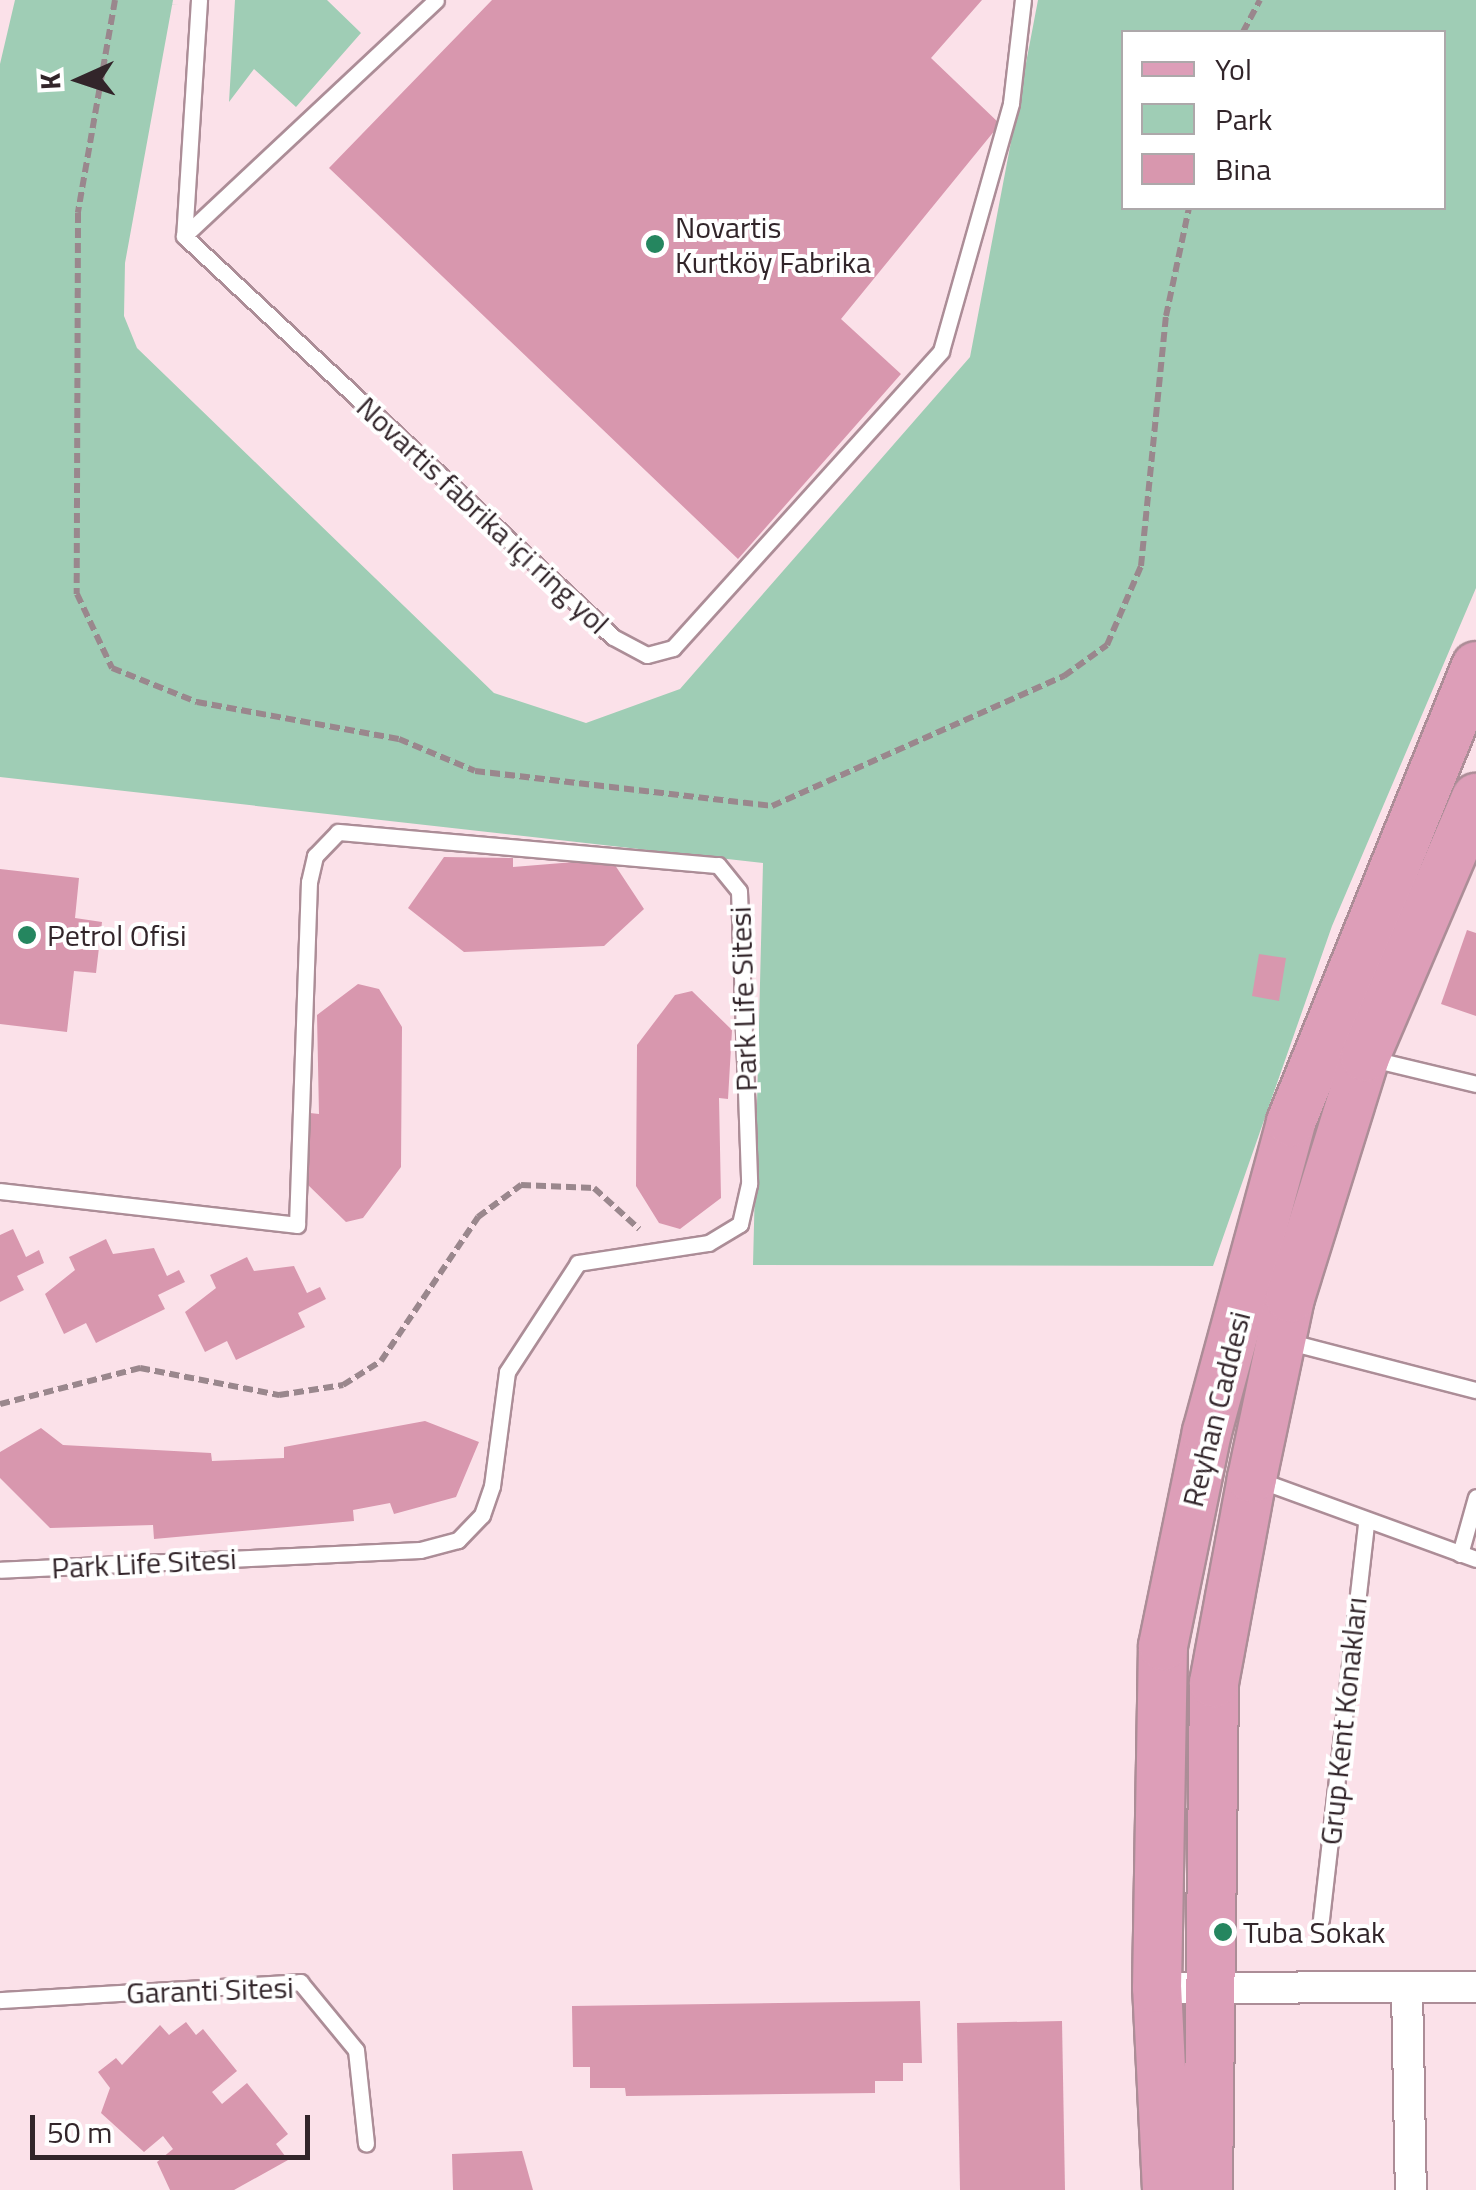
<!DOCTYPE html>
<html>
<head>
<meta charset="utf-8">
<style>
  body { margin:0 }
  #map { position:relative; width:1476px; height:2190px; overflow:hidden; background:#fbe1e9; font-family:"Titillium Web",sans-serif }
  div>[style] { position:absolute }
  .green>* { inset:0; background:#9fcdb5 }
  .building>* { inset:0; background:#d897ae }
  .path>* { height:6px; margin-top:-3px; transform-origin:0; background:repeating-linear-gradient(90deg,#9a878d 0 10px,transparent 0 15px) }
  .roads { filter:drop-shadow(2px 0 #ac8d97) drop-shadow(-2px 0 #ac8d97) drop-shadow(0 2px #ac8d97) drop-shadow(0 -2px #ac8d97) }
  .lane>* { height:15px; margin:-7.5px; padding:0 7.5px; transform-origin:7.5px; border-radius:7.5px; background:#fff }
  .street>* { height:30px; margin:-15px; padding:0 15px; transform-origin:15px; border-radius:15px; background:#fff }
  .primary>* { height:48px; margin:-24px; padding:0 24px; transform-origin:24px; border-radius:24px; background:#dd9eb8 }
  .dots>* { width:28px; height:28px; translate:-50% -50%; box-sizing:border-box; border:5px solid #fff; border-radius:50% }
  span { translate:-50% -50%; white-space:nowrap; text-align:center; line-height:1.15; -webkit-text-stroke:8px #fff; paint-order:stroke }
  .poi-label { font-size:30px; color:#32252a }
  .left { translate:0 -50%; text-align:left }
  .street-label { font-size:30px; color:#32252a }
  .legend { position:absolute; left:1121px; top:30px; width:325px; height:180px; box-sizing:border-box; background:#fff; border:2px solid #ada8aa; margin:0; padding:12px 18px; list-style:none; font-size:30px; color:#32252a }
  .legend li { display:flex; align-items:center; gap:20px; height:50px }
  .legend b { width:50px; border:2px solid #ada8aa }
  .north { position:absolute; left:30px; top:30px; width:100px; height:100px; -webkit-text-stroke:8px #fff; paint-order:stroke; rotate:267deg; font-size:28px; font-weight:700; line-height:40px; text-align:center; color:#32252a }
  .north::after { content:''; display:block; margin:auto; width:35px; height:45px; background:#32252a; clip-path:polygon(50% 0,100% 100%,50% 72%,0 100%) }
  .scale { position:absolute; left:30px; top:2115px; width:280px; height:45px; box-sizing:border-box; border:5px solid #32252a; border-top:0; padding-left:12px; font-size:30px; line-height:35px; white-space:nowrap; color:#32252a; -webkit-text-stroke:8px #fff; paint-order:stroke }
</style>
</head>
<body>
<div id="map">
  <div class="green">
    <i style="clip-path:polygon(evenodd,15px 0,173px 0,125px 263px,124px 316px,137px 348px,494px 693px,586px 723px,680px 689px,970px 357px,1038px 0,1476px 0,1476px 588px,1332px 926px,1213px 1266px,753px 1265px,763px 863px,0 777px,0 64px,15px 0,1124px 32px,1444px 32px,1444px 208px,1124px 208px,1124px 32px)"></i>
    <i style="clip-path:polygon(235px 0,327px 0,361px 33px,296px 107px,254px 69px,229px 102px)"></i>
  </div>
  <div class="building">
    <i style="clip-path:polygon(492px 0,982px 0,931px 58px,1000px 124px,841px 319px,901px 374px,738px 559px,329px 168px)"></i>
    <i style="clip-path:polygon(444px 857px,513px 858px,513px 867px,611px 859px,644px 909px,604px 946px,464px 952px,408px 908px)"></i>
    <i style="clip-path:polygon(0 869px,79px 878px,75px 918px,102px 922px,96px 973px,74px 971px,67px 1032px,0 1024px)"></i>
    <i style="clip-path:polygon(1467px 930px,1476px 933px,1476px 1016px,1441px 1004px)"></i>
    <i style="clip-path:polygon(1259px 954px,1286px 958px,1279px 1001px,1252px 996px)"></i>
    <i style="clip-path:polygon(358px 984px,379px 989px,402px 1027px,401px 1167px,363px 1218px,346px 1222px,306px 1183px,310px 1113px,319px 1114px,317px 1015px)"></i>
    <i style="clip-path:polygon(692px 991px,732px 1030px,728px 1099px,719px 1098px,721px 1198px,680px 1229px,659px 1223px,636px 1186px,637px 1045px,675px 995px)"></i>
    <i style="clip-path:polygon(13px 1229px,26px 1257px,39px 1250px,44px 1263px,17px 1276px,24px 1290px,0 1302px,0 1235px)"></i>
    <i style="clip-path:polygon(106px 1239px,113px 1254px,154px 1248px,167px 1276px,179px 1270px,185px 1282px,158px 1295px,165px 1309px,96px 1343px,86px 1323px,64px 1334px,45px 1294px,75px 1270px,69px 1257px)"></i>
    <i style="clip-path:polygon(247px 1257px,254px 1271px,294px 1266px,307px 1293px,320px 1287px,326px 1299px,298px 1313px,305px 1327px,236px 1360px,227px 1341px,205px 1352px,185px 1312px,216px 1288px,210px 1275px)"></i>
    <i style="clip-path:polygon(425px 1421px,479px 1442px,456px 1497px,394px 1514px,390px 1503px,353px 1510px,354px 1521px,154px 1539px,153px 1525px,50px 1528px,0 1478px,0 1452px,41px 1428px,63px 1445px,211px 1453px,212px 1461px,284px 1458px,284px 1447px)"></i>
    <i style="clip-path:polygon(920px 2001px,922px 2063px,903px 2063px,903px 2081px,875px 2081px,875px 2093px,626px 2096px,625px 2088px,590px 2088px,590px 2067px,573px 2067px,572px 2006px)"></i>
    <i style="clip-path:polygon(1062px 2021px,1065px 2190px,960px 2190px,957px 2023px)"></i>
    <i style="clip-path:polygon(186px 2022px,196px 2035px,203px 2029px,237px 2071px,212px 2092px,222px 2104px,247px 2083px,288px 2134px,276px 2144px,288px 2160px,234px 2190px,170px 2190px,157px 2162px,173px 2149px,163px 2136px,144px 2152px,101px 2113px,110px 2088px,98px 2072px,116px 2058px,122px 2065px,160px 2025px,169px 2035px)"></i>
    <i style="clip-path:polygon(522px 2151px,533px 2190px,453px 2190px,452px 2154px)"></i>
  </div>
  <div class="path">
    <i style="left:115px;top:0;width:216px;rotate:99.9deg"></i>
    <i style="left:78px;top:213px;width:381px;rotate:90.2deg"></i>
    <i style="left:77px;top:594px;width:82px;rotate:64.7deg"></i>
    <i style="left:112px;top:668px;width:92px;rotate:21.8deg"></i>
    <i style="left:197px;top:702px;width:205px;rotate:10.4deg"></i>
    <i style="left:399px;top:739px;width:82px;rotate:22.8deg"></i>
    <i style="left:475px;top:771px;width:299px;rotate:6.7deg"></i>
    <i style="left:772px;top:806px;width:320px;rotate:-24deg"></i>
    <i style="left:1064px;top:676px;width:53px;rotate:-35.8deg"></i>
    <i style="left:1107px;top:645px;width:86px;rotate:-66.7deg"></i>
    <i style="left:1141px;top:566px;width:251px;rotate:-84.3deg"></i>
    <i style="left:1166px;top:316px;width:110px;rotate:-78deg"></i>
    <i style="left:1243px;top:32px;width:36px;rotate:-62deg"></i>
    <i style="left:0;top:1404px;width:145px;rotate:-14.4deg"></i>
    <i style="left:140px;top:1368px;width:142px;rotate:11deg"></i>
    <i style="left:279px;top:1395px;width:65px;rotate:-8.9deg"></i>
    <i style="left:343px;top:1385px;width:45px;rotate:-32.3deg"></i>
    <i style="left:381px;top:1361px;width:174px;rotate:-56deg"></i>
    <i style="left:478px;top:1217px;width:54px;rotate:-36.7deg"></i>
    <i style="left:521px;top:1185px;width:73px;rotate:2.4deg"></i>
    <i style="left:594px;top:1188px;width:61px;rotate:42.3deg"></i>
  </div>
  <div class="roads">
    <div class="lane">
      <i style="left:199px;top:0;width:236px;rotate:93.6deg"></i>
      <i style="left:184px;top:236px;width:587px;rotate:43.07deg"></i>
      <i style="left:613px;top:637px;width:38px;rotate:28deg"></i>
      <i style="left:647px;top:655px;width:27px;rotate:-15deg"></i>
      <i style="left:673px;top:648px;width:400px;rotate:-47.9deg"></i>
      <i style="left:941px;top:351px;width:258px;rotate:-74.2deg"></i>
      <i style="left:1011px;top:103px;width:104px;rotate:-83.4deg"></i>
      <i style="left:184px;top:236px;width:345px;rotate:-43.1deg"></i>
      <i style="left:1368px;top:1058px;width:111px;rotate:13.5deg"></i>
      <i style="left:0;top:1191px;width:299px;rotate:6.5deg"></i>
      <i style="left:297px;top:1225px;width:343px;rotate:-88deg"></i>
      <i style="left:309px;top:882px;width:27px;rotate:-77deg"></i>
      <i style="left:315px;top:856px;width:33px;rotate:-46deg"></i>
      <i style="left:338px;top:832px;width:381px;rotate:5deg"></i>
      <i style="left:718px;top:865px;width:33px;rotate:51deg"></i>
      <i style="left:739px;top:891px;width:293px;rotate:88deg"></i>
      <i style="left:749px;top:1184px;width:41px;rotate:102.7deg"></i>
      <i style="left:740px;top:1224px;width:37px;rotate:149deg"></i>
      <i style="left:708px;top:1243px;width:132px;rotate:171.3deg"></i>
      <i style="left:578px;top:1263px;width:130px;rotate:123.1deg"></i>
      <i style="left:507px;top:1372px;width:115px;rotate:97.5deg"></i>
      <i style="left:492px;top:1486px;width:31px;rotate:109deg"></i>
      <i style="left:482px;top:1515px;width:35px;rotate:134deg"></i>
      <i style="left:458px;top:1540px;width:39px;rotate:165deg"></i>
      <i style="left:420px;top:1550px;width:420px;rotate:177.3deg"></i>
      <i style="left:1286px;top:1341px;width:196px;rotate:14.5deg"></i>
      <i style="left:1259px;top:1480px;width:231px;rotate:20deg"></i>
      <i style="left:1460px;top:1554px;width:59px;rotate:-74.3deg"></i>
      <i style="left:1321px;top:1919px;width:399px;rotate:-83.5deg"></i>
      <i style="left:0;top:2000px;width:301px;rotate:-3.4deg"></i>
      <i style="left:300px;top:1982px;width:88px;rotate:50.5deg"></i>
      <i style="left:356px;top:2050px;width:94px;rotate:83.9deg"></i>
    </div>
    <div class="street">
      <i style="left:1157px;top:1988px;width:319px;rotate:-0.2deg"></i>
      <i style="left:1407px;top:1989px;width:201px;rotate:88.9deg"></i>
    </div>
    <div class="primary">
      <i style="left:1167px;top:2190px;width:202px;rotate:-92.8deg"></i>
      <i style="left:1157px;top:1988px;width:342px;rotate:-89deg"></i>
      <i style="left:1163px;top:1646px;width:218px;rotate:-78.4deg"></i>
      <i style="left:1207px;top:1432px;width:321px;rotate:-74.8deg"></i>
      <i style="left:1291px;top:1122px;width:492px;rotate:-67.9deg"></i>
      <i style="left:1208px;top:2190px;width:507px;rotate:-89.32deg"></i>
      <i style="left:1214px;top:1683px;width:208px;rotate:-79.5deg"></i>
      <i style="left:1252px;top:1478px;width:184px;rotate:-78.1deg"></i>
      <i style="left:1290px;top:1298px;width:252px;rotate:-72.7deg"></i>
      <i style="left:1365px;top:1057px;width:282px;rotate:-66.8deg"></i>
    </div>
  </div>
  <div class="dots">
    <i style="left:655px;top:244px;background:#25865f"></i>
    <i style="left:27px;top:935px;background:#25865f"></i>
    <i style="left:1223px;top:1932px;background:#25865f"></i>
  </div>
  <div class="poi-label">
    <span class="left" style="left:675px;top:244px">Novartis<br>Kurtköy Fabrika</span>
    <span class="left" style="left:47px;top:935px">Petrol Ofisi</span>
    <span class="left" style="left:1243px;top:1932px">Tuba Sokak</span>
  </div>
  <div class="street-label">
    <span style="left:483px;top:515px;rotate:43deg">Novartis fabrika içi ring yol</span>
    <span style="left:743px;top:999px;rotate:-92deg">Park Life Sitesi</span>
    <span style="left:1216px;top:1409px;rotate:-76deg">Reyhan Caddesi</span>
    <span style="left:144px;top:1563px;rotate:-3deg">Park Life Sitesi</span>
    <span style="left:1343px;top:1721px;rotate:-84deg">Grup Kent Konakları</span>
    <span style="left:210px;top:1990px;rotate:-2deg">Garanti Sitesi</span>
  </div>
  <ul class="legend">
  <li><b style="height:12px;background:#dd9eb8"></b>Yol</li>
  <li><b style="height:28px;background:#9fcdb5"></b>Park</li>
  <li><b style="height:28px;background:#d897ae"></b>Bina</li>
  </ul>
  <div class="north">K</div>
  <div class="scale">50 m</div>
</div>
</body>
</html>
